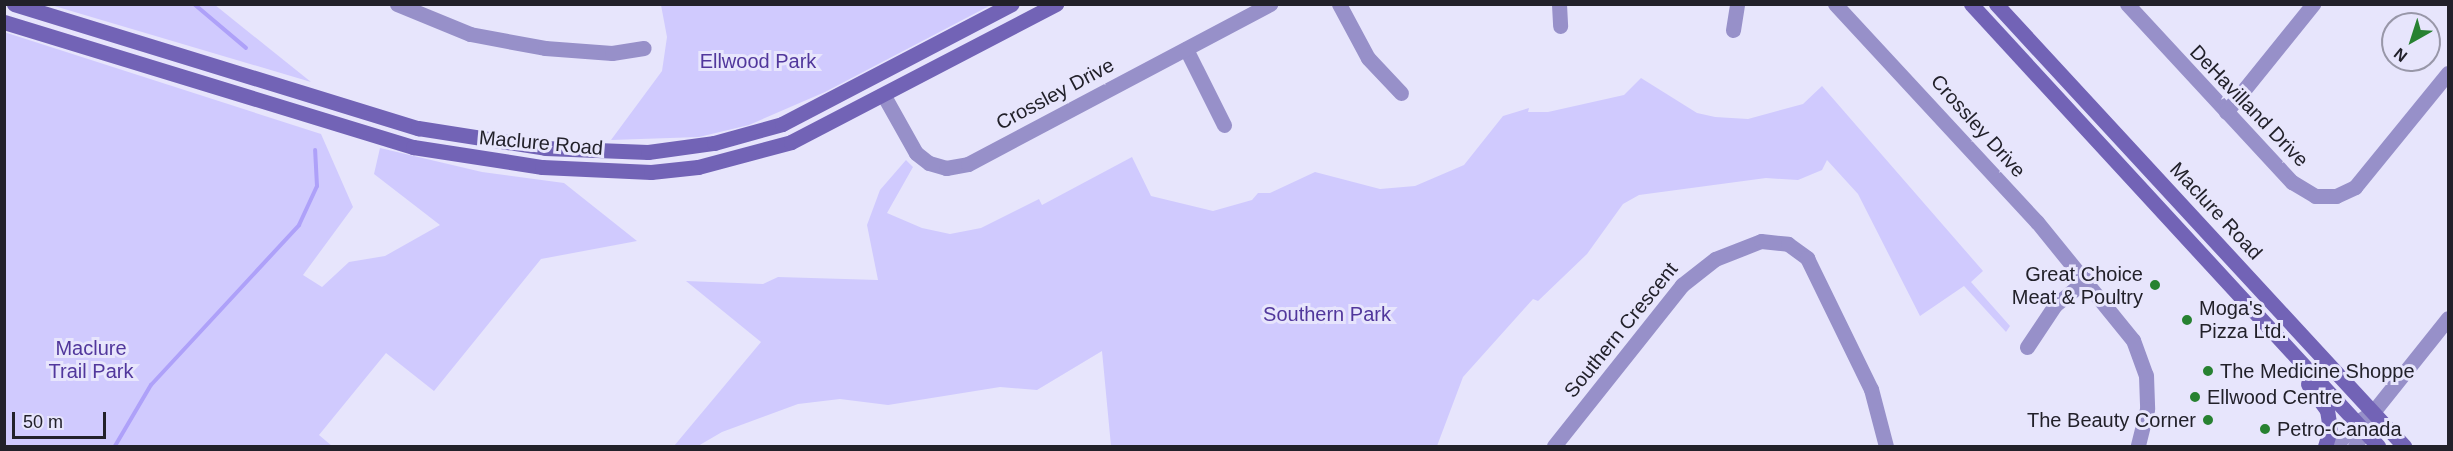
<!DOCTYPE html>
<html>
<head>
<meta charset="utf-8">
<style>
  body { margin:0 }
  #map { position:relative; width:2453px; height:451px; overflow:hidden; background:#e7e5fc; font-family:Helvetica,sans-serif }
  div>[style] { position:absolute }
  .green>* { inset:0; background:#d0cafe }
  .stream>* { height:4px; margin:-2px; padding:0 2px; transform-origin:2px; border-radius:2px; background:#aea1f9 }
  .minor>* { height:15px; margin:-7.5px; padding:0 7.5px; transform-origin:7.5px; border-radius:7.5px; background:#9790c9 }
  .tertiary>* { height:15px; margin:-7.5px; padding:0 7.5px; transform-origin:7.5px; border-radius:7.5px; background:#9790c9 }
  .secondary>* { height:15px; margin:-7.5px; padding:0 7.5px; transform-origin:7.5px; border-radius:7.5px; background:#7263b6 }
  .dots>* { width:16px; height:16px; translate:-50% -50%; box-sizing:border-box; border:3px solid #e7e5fc; border-radius:50% }
  span { translate:-50% -50%; white-space:nowrap; text-align:center; line-height:1.15; -webkit-text-stroke:6px #e7e5fc; paint-order:stroke }
  .park-label { font-size:20px; color:#51379c }
  .street-label { font-size:20px; color:#22212a }
  .poi-label { font-size:20px; color:#22212a }
  .right { translate:-100% -50%; text-align:right }
  .left { translate:0 -50%; text-align:left }
  .frame { position:absolute; inset:0; border:6px solid #22212a; pointer-events:none }
  .north { position:absolute; left:2381px; top:12px; width:60px; height:60px; box-sizing:border-box; background:#e7e5fc; border:2px solid #9897a8; border-radius:50%; rotate:219deg; font-size:16px; font-weight:700; line-height:24px; text-align:center; color:#22212a }
  .north::after { content:''; display:block; margin:auto; width:21px; height:27px; background:#278131; clip-path:polygon(50% 0,100% 100%,50% 72%,0 100%) }
  .scale { position:absolute; left:12px; top:412px; width:94px; height:27px; box-sizing:border-box; border:3px solid #22212a; border-top:0; padding-left:8px; font-size:18px; line-height:21px; white-space:nowrap; color:#22212a; -webkit-text-stroke:4px #e7e5fc; paint-order:stroke }
</style>
</head>
<body>
<div id="map">
  <div class="green">
    <i style="clip-path:polygon(51px 5px,215px 5px,311px 82px)"></i>
    <i style="clip-path:polygon(661px 5px,991px 5px,825px 92px,749px 125px,699px 137px,611px 140px,662px 71px,667px 37px)"></i>
    <i style="clip-path:polygon(4px 32px,321px 134px,353px 207px,303px 275px,322px 287px,349px 262px,385px 256px,440px 225px,374px 174px,380px 148px,482px 172px,564px 183px,637px 241px,541px 259px,434px 391px,386px 353px,319px 435px,332px 446px,5px 446px)"></i>
    <i style="clip-path:polygon(1641px 78px,1697px 113px,1715px 117px,1748px 119px,1803px 104px,1822px 86px,1983px 271px,1971px 282px,2010px 326px,2006px 332px,1964px 286px,1920px 316px,1858px 194px,1827px 160px,1822px 170px,1798px 180px,1766px 178px,1639px 195px,1623px 204px,1587px 254px,1538px 301px,1533px 299px,1463px 377px,1437px 446px,1111px 446px,1102px 351px,1037px 390px,1000px 387px,888px 405px,840px 399px,798px 404px,722px 432px,698px 446px,674px 446px,761px 342px,686px 281px,763px 284px,778px 277px,878px 280px,867px 225px,880px 190px,906px 160px,913px 167px,887px 213px,922px 228px,950px 234px,981px 228px,1039px 199px,1042px 205px,1132px 157px,1151px 196px,1213px 211px,1252px 200px,1258px 193px,1270px 193px,1315px 172px,1380px 189px,1415px 186px,1464px 165px,1503px 116px,1529px 108px,1528px 112px,1548px 112px,1624px 95px)"></i>
  </div>
  <div class="stream">
    <i style="left:194px;top:4px;width:68px;rotate:40.2deg"></i>
    <i style="left:115px;top:446px;width:71px;rotate:-59.5deg"></i>
    <i style="left:151px;top:385px;width:218px;rotate:-47.2deg"></i>
    <i style="left:299px;top:225px;width:43px;rotate:-65.2deg"></i>
    <i style="left:317px;top:186px;width:36px;rotate:-93deg"></i>
  </div>
  <div class="minor">
    <i style="left:397px;top:4px;width:79px;rotate:22.3deg"></i>
    <i style="left:470px;top:34px;width:76px;rotate:10.6deg"></i>
    <i style="left:545px;top:48px;width:67px;rotate:4.3deg"></i>
    <i style="left:612px;top:53px;width:32px;rotate:-9deg"></i>
    <i style="left:1339px;top:4px;width:61px;rotate:61.8deg"></i>
    <i style="left:1368px;top:58px;width:48px;rotate:46.7deg"></i>
    <i style="left:1559px;top:4px;width:22px;rotate:87deg"></i>
    <i style="left:1835px;top:4px;width:297px;rotate:47.2deg"></i>
    <i style="left:2037px;top:222px;width:152px;rotate:50.9deg"></i>
    <i style="left:2133px;top:340px;width:37px;rotate:70deg"></i>
    <i style="left:2146px;top:375px;width:34px;rotate:88deg"></i>
    <i style="left:2147px;top:409px;width:38px;rotate:104deg"></i>
    <i style="left:2127px;top:4px;width:243px;rotate:47.2deg"></i>
    <i style="left:2292px;top:182px;width:27px;rotate:31deg"></i>
    <i style="left:2315px;top:196px;width:21px"></i>
    <i style="left:2336px;top:196px;width:21px;rotate:-25deg"></i>
    <i style="left:2355px;top:187px;width:147px;rotate:-50.8deg"></i>
    <i style="left:1733px;top:30px;width:26px;rotate:-81deg"></i>
    <i style="left:1186px;top:49px;width:85px;rotate:63.4deg"></i>
    <i style="left:884px;top:96px;width:65px;rotate:60.7deg"></i>
    <i style="left:916px;top:153px;width:16px;rotate:38deg"></i>
    <i style="left:929px;top:163px;width:18px;rotate:16deg"></i>
    <i style="left:946px;top:168px;width:22px;rotate:-10deg"></i>
    <i style="left:968px;top:164px;width:342px;rotate:-27.9deg"></i>
    <i style="left:2226px;top:112px;width:139px;rotate:-51.1deg"></i>
    <i style="left:2027px;top:347px;width:50px;rotate:-56.3deg"></i>
    <i style="left:2055px;top:305px;width:40px;rotate:-39deg"></i>
    <i style="left:2373px;top:412px;width:120px;rotate:-51.4deg"></i>
    <i style="left:1554px;top:446px;width:206px;rotate:-51.5deg"></i>
    <i style="left:1682px;top:285px;width:42px;rotate:-38.2deg"></i>
    <i style="left:1715px;top:259px;width:49px;rotate:-21.4deg"></i>
    <i style="left:1761px;top:241px;width:27px;rotate:6deg"></i>
    <i style="left:1788px;top:244px;width:24px;rotate:36deg"></i>
    <i style="left:1807px;top:258px;width:146px;rotate:64deg"></i>
    <i style="left:1871px;top:389px;width:59px;rotate:75.3deg"></i>
  </div>
  <div class="tertiary">
    <i style="left:2335px;top:446px;width:33px;rotate:-47deg"></i>
    <i style="left:2357px;top:422px;width:19px;rotate:-32deg"></i>
    <i style="left:2355px;top:446px;width:29px;rotate:-59deg"></i>
  </div>
  <div class="secondary">
    <i style="left:14px;top:4px;width:423px;rotate:17.1deg"></i>
    <i style="left:418px;top:128px;width:129px;rotate:8.9deg"></i>
    <i style="left:545px;top:148px;width:103px;rotate:2.2deg"></i>
    <i style="left:648px;top:152px;width:67px;rotate:-7.8deg"></i>
    <i style="left:714px;top:143px;width:71px;rotate:-15.6deg"></i>
    <i style="left:782px;top:124px;width:259px;rotate:-27.6deg"></i>
    <i style="left:1971px;top:4px;width:601px;rotate:47.36deg"></i>
    <i style="left:1996px;top:4px;width:602px;rotate:47.29deg"></i>
    <i style="left:4px;top:22px;width:428px;rotate:17deg"></i>
    <i style="left:413px;top:147px;width:131px;rotate:8.8deg"></i>
    <i style="left:542px;top:167px;width:109px;rotate:2.6deg"></i>
    <i style="left:651px;top:172px;width:47px;rotate:-6.1deg"></i>
    <i style="left:698px;top:167px;width:96px;rotate:-15deg"></i>
    <i style="left:791px;top:142px;width:299px;rotate:-27.5deg"></i>
    <i style="left:2308px;top:384px;width:32px;rotate:54deg"></i>
    <i style="left:2327px;top:410px;width:20px;rotate:81deg"></i>
    <i style="left:2330px;top:430px;width:17px;rotate:107deg"></i>
  </div>
  <div class="dots">
    <i style="left:2155px;top:285px;background:#278131"></i>
    <i style="left:2187px;top:320px;background:#278131"></i>
    <i style="left:2208px;top:371px;background:#278131"></i>
    <i style="left:2195px;top:397px;background:#278131"></i>
    <i style="left:2208px;top:420px;background:#278131"></i>
    <i style="left:2265px;top:429px;background:#278131"></i>
  </div>
  <div class="park-label">
    <span style="left:758px;top:61px">Ellwood Park</span>
    <span style="left:1327px;top:314px">Southern Park</span>
    <span style="left:91px;top:360px">Maclure<br>Trail Park</span>
  </div>
  <div class="street-label">
    <span style="left:1055px;top:94px;rotate:-28deg">Crossley Drive</span>
    <span style="left:2249px;top:106px;rotate:46deg">DeHavilland Drive</span>
    <span style="left:1978px;top:126px;rotate:48deg">Crossley Drive</span>
    <span style="left:541px;top:143px;rotate:5deg">Maclure Road</span>
    <span style="left:2216px;top:211px;rotate:47deg">Maclure Road</span>
    <span style="left:1621px;top:330px;rotate:-51deg">Southern Crescent</span>
  </div>
  <div class="poi-label">
    <span class="right" style="left:2143px;top:286px">Great Choice<br>Meat &amp; Poultry</span>
    <span class="left" style="left:2199px;top:320px">Moga's<br>Pizza Ltd.</span>
    <span class="left" style="left:2220px;top:371px">The Medicine Shoppe</span>
    <span class="left" style="left:2207px;top:397px">Ellwood Centre</span>
    <span class="right" style="left:2196px;top:420px">The Beauty Corner</span>
    <span class="left" style="left:2277px;top:429px">Petro-Canada</span>
  </div>
  <div class="frame"></div>
  <div class="north">N</div>
  <div class="scale">50 m</div>
</div>
</body>
</html>
